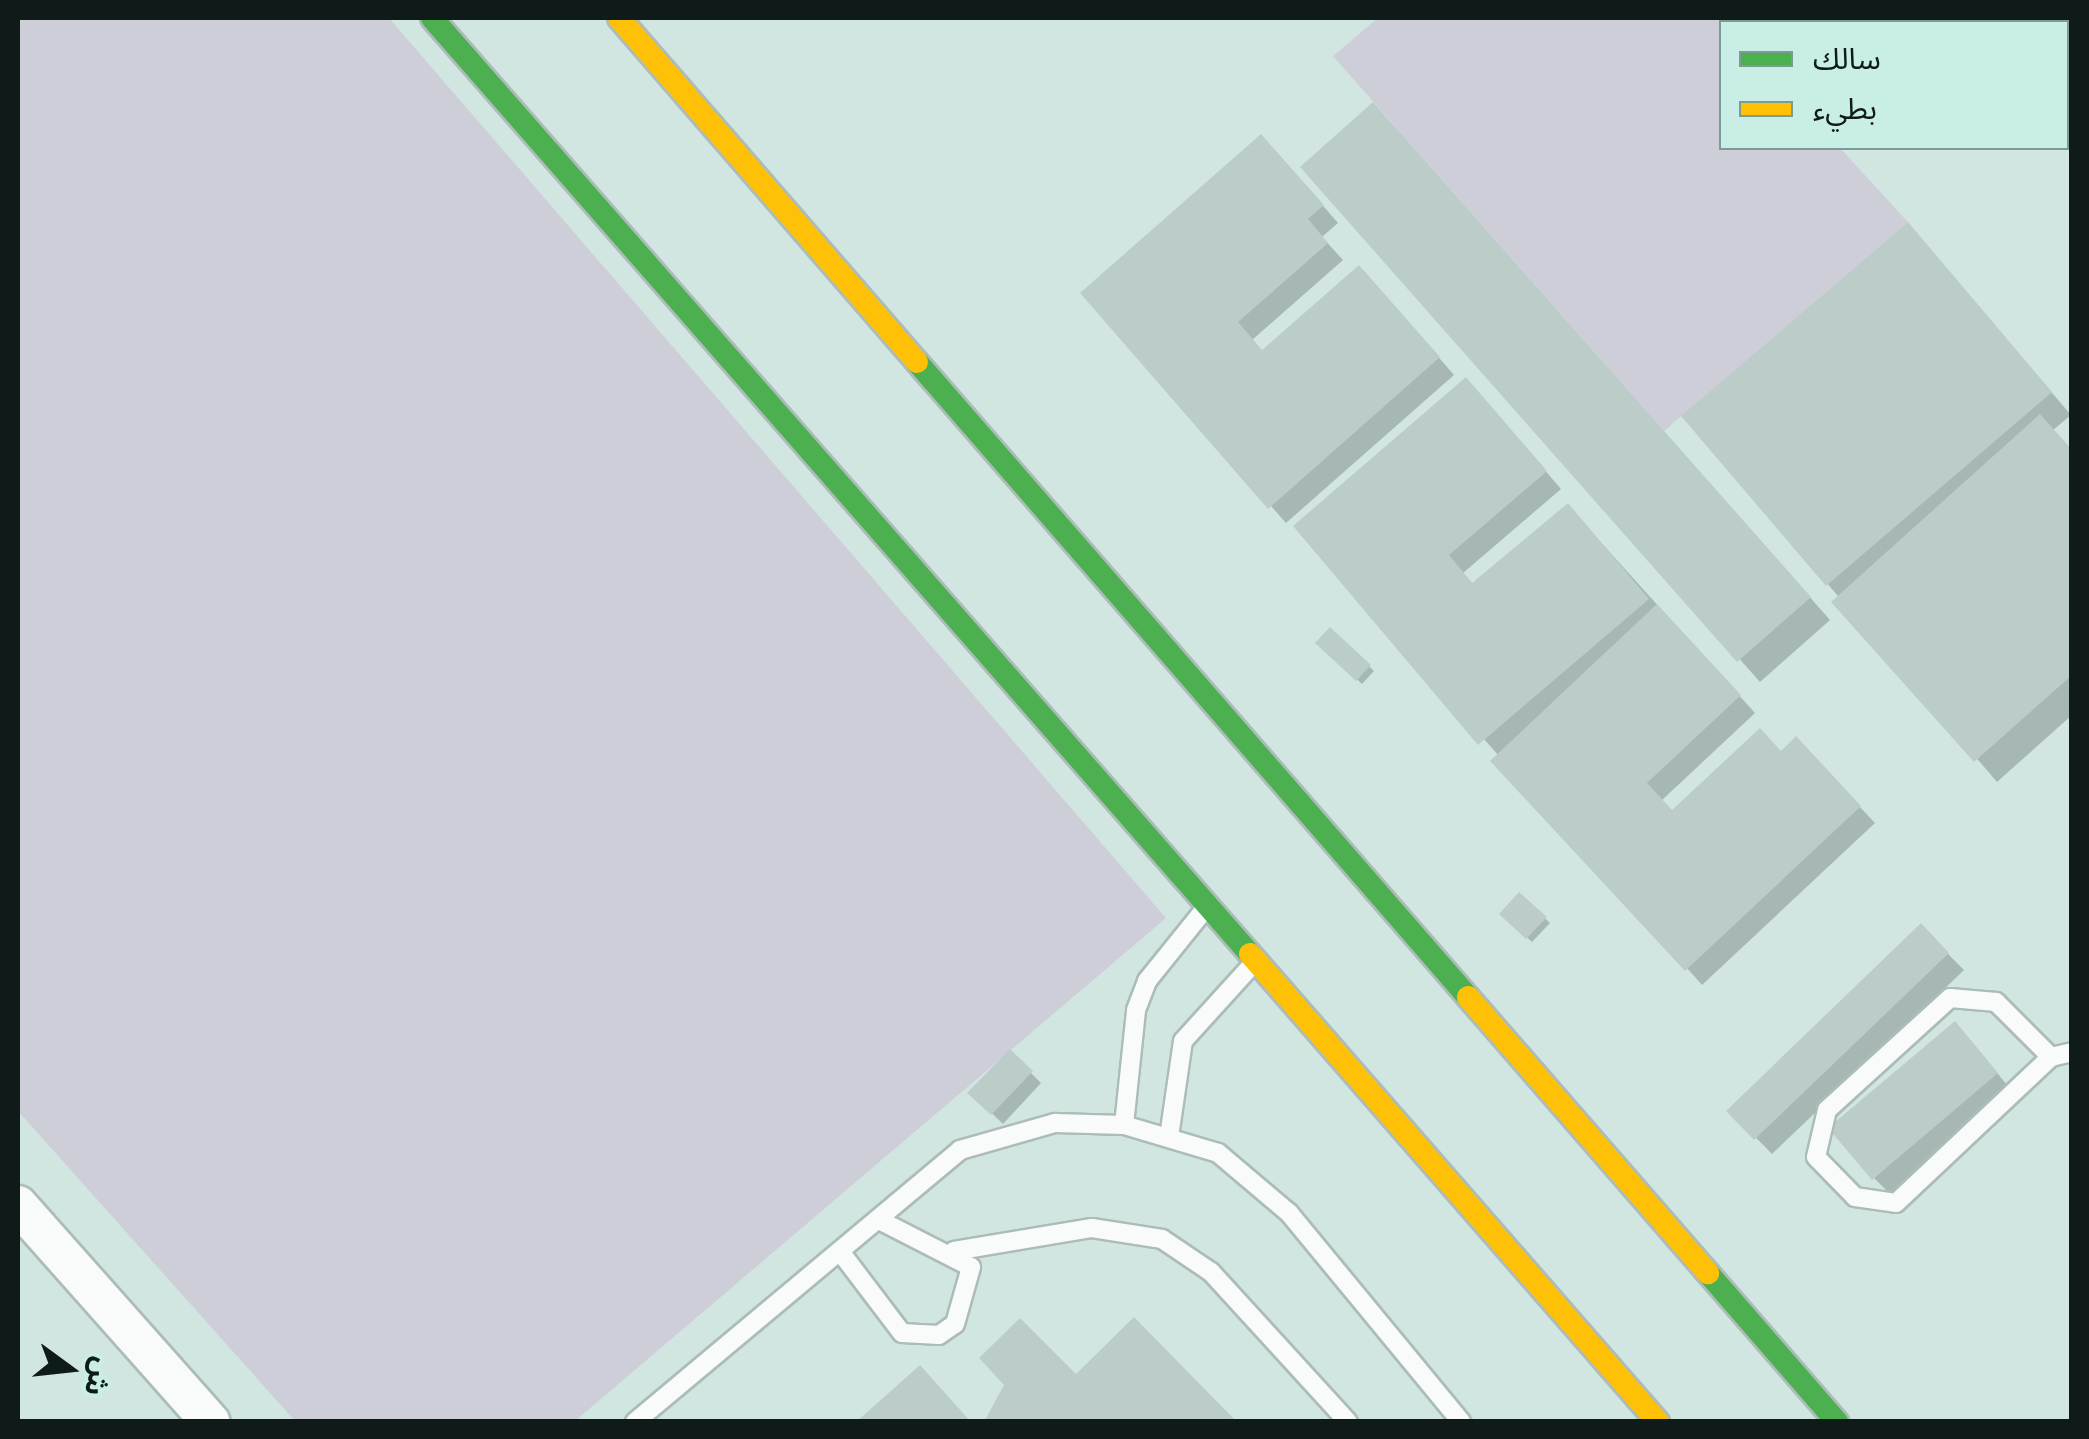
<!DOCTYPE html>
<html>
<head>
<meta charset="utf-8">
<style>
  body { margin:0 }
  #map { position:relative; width:2089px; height:1439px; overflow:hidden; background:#d1e6e1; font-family:"PT Serif","Noto Sans Arabic",serif }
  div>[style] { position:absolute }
  .green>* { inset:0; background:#ceced9 }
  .shadow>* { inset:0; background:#0003 }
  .building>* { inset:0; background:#bccdc9 }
  .roads { filter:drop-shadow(2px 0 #acbcb9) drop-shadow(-2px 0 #acbcb9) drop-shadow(0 2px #acbcb9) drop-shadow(0 -2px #acbcb9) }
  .lane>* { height:18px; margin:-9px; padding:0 9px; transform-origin:9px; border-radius:9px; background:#f8fbfa }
  .street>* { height:38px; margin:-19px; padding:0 19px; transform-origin:19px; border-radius:19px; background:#f8fbfa }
  .fast>* { height:22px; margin:-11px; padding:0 11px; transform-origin:11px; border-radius:11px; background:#4caf50 }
  .slow>* { height:22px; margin:-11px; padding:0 11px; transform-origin:11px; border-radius:11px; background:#ffc107 }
  span { translate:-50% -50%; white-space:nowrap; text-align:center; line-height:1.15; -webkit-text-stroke:8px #c9eee6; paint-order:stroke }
  .frame { position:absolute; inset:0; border:20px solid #0e1b19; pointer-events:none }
  .legend { position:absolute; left:1719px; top:20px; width:350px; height:130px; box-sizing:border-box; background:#c9eee6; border:2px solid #7e9a94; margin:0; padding:12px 18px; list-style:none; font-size:30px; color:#0e1b19 }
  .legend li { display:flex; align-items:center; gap:20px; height:50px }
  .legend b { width:50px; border:2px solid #7e9a94 }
  .north { position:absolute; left:20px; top:1319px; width:100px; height:100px; -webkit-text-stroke:8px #c9eee6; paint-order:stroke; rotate:105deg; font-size:28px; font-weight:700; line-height:40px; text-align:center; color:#0e1b19 }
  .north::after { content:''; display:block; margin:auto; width:35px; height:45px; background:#0e1b19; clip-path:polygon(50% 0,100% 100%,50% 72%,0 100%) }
</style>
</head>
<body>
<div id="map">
  <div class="green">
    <i style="clip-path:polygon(18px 18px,389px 18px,1166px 918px,575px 1421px,295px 1421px,18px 1111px)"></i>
    <i style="clip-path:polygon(1378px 18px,1723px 18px,1722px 148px,1840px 148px,1908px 222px,1664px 431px,1333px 56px)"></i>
  </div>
  <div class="shadow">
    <i style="clip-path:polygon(1394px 126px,1830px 620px,1760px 682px,1303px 167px)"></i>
    <i style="clip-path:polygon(1277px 153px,1338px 223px,1322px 237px,1343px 260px,1252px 340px,1263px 352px,1375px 284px,1454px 375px,1286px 523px,1083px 293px)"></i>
    <i style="clip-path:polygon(1908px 225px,2071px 415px,2053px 430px,2072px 450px,2072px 715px,1997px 782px,1684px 416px)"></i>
    <i style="clip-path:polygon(1482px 397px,1561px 489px,1463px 573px,1474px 585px,1568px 506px,1755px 713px,1661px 801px,1672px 813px,1781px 753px,1812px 756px,1875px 823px,1702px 985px,1296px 527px)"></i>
    <i style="clip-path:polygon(1330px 630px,1374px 671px,1362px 684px,1318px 643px)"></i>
    <i style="clip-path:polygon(1519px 895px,1550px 923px,1532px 942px,1502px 914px)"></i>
    <i style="clip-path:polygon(1921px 927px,1964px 970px,1772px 1154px,1730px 1111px)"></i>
    <i style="clip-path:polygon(1971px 1041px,2012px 1091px,1890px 1194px,1874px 1178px)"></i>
    <i style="clip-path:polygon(1010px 1052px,1041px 1083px,1003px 1124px,971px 1093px)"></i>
  </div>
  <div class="building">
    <i style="clip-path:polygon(1373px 102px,1811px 597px,1737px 662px,1300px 167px)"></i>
    <i style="clip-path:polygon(1261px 134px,1324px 205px,1308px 219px,1328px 243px,1238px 322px,1262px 350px,1359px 265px,1440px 357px,1268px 509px,1080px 293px)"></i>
    <i style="clip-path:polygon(1908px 222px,2052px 392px,1826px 586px,1681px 416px)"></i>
    <i style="clip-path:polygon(1466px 377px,1547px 471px,1449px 555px,1472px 583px,1568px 503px,1649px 599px,1478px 745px,1293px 526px)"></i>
    <i style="clip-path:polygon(2040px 414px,2072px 450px,2072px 675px,1974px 762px,1831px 602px)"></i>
    <i style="clip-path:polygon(1657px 604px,1741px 695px,1647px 783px,1672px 810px,1760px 728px,1781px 751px,1796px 736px,1861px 806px,1685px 971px,1490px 761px)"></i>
    <i style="clip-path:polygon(1330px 627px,1371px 665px,1356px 681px,1315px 643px)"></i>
    <i style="clip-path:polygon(1519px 892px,1547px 917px,1526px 939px,1499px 914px)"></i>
    <i style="clip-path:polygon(1921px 923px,1949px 953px,1754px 1140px,1726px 1111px)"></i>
    <i style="clip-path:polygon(1955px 1021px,1998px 1073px,1872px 1180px,1828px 1128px)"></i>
    <i style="clip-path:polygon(1010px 1049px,1033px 1071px,991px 1115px,967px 1093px)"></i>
    <i style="clip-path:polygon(1134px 1317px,1237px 1422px,984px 1422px,1004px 1385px,979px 1358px,1020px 1318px,1076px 1374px)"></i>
    <i style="clip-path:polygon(920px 1365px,971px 1422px,856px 1422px)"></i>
  </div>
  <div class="roads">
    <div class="lane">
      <i style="left:2051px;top:1057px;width:78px;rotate:-135deg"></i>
      <i style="left:1996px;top:1002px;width:46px;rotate:-175deg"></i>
      <i style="left:1950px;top:998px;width:166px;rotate:137.7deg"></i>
      <i style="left:1827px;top:1110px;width:48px;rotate:103.2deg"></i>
      <i style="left:1816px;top:1157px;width:56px;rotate:45.7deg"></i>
      <i style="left:1855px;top:1197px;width:41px;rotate:8.3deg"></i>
      <i style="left:1896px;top:1203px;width:213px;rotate:-43.3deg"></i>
      <i style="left:2051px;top:1057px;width:22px;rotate:-13deg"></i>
      <i style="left:1124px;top:1125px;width:116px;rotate:-84deg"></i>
      <i style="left:1136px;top:1010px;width:31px;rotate:-69deg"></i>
      <i style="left:1147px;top:981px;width:91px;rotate:-51.2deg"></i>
      <i style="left:1169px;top:1137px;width:97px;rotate:-81.7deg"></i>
      <i style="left:1183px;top:1041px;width:101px;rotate:-47.8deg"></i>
      <i style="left:954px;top:1251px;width:140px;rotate:-9.5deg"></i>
      <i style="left:1092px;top:1228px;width:71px;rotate:8.9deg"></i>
      <i style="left:1162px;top:1239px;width:59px;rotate:34deg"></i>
      <i style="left:1211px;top:1272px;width:203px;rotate:47.6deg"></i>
      <i style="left:842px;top:1254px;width:99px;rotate:52.8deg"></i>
      <i style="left:902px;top:1333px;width:37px;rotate:3deg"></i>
      <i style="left:939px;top:1335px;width:19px;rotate:-35deg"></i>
      <i style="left:955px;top:1324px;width:59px;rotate:-74.3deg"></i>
      <i style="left:971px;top:1267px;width:101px;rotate:-152.9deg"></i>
      <i style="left:635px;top:1422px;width:424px;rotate:-39.9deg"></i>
      <i style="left:960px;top:1150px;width:99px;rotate:-15.9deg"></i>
      <i style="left:1055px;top:1123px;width:69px;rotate:1.7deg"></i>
      <i style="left:1124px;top:1125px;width:98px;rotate:16.6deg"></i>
      <i style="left:1218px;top:1153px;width:93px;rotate:40.2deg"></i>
      <i style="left:1289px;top:1213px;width:271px;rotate:50.5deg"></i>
    </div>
    <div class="street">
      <i style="left:18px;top:1205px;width:290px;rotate:48.4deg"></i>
    </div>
    <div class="fast">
      <i style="left:432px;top:18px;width:1243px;rotate:48.85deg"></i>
      <i style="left:917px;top:362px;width:841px;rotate:49.05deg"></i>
      <i style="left:1708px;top:1273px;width:197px;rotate:49.1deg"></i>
    </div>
    <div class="slow">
      <i style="left:619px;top:18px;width:455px;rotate:49.1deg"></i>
      <i style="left:1250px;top:954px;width:621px;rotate:48.92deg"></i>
      <i style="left:1468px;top:997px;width:366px;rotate:49deg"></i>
    </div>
  </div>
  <div class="frame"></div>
  <ul class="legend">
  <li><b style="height:12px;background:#4caf50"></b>سالك</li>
  <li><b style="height:12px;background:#ffc107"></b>بطيء</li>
  </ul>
  <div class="north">ش</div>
</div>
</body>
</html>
